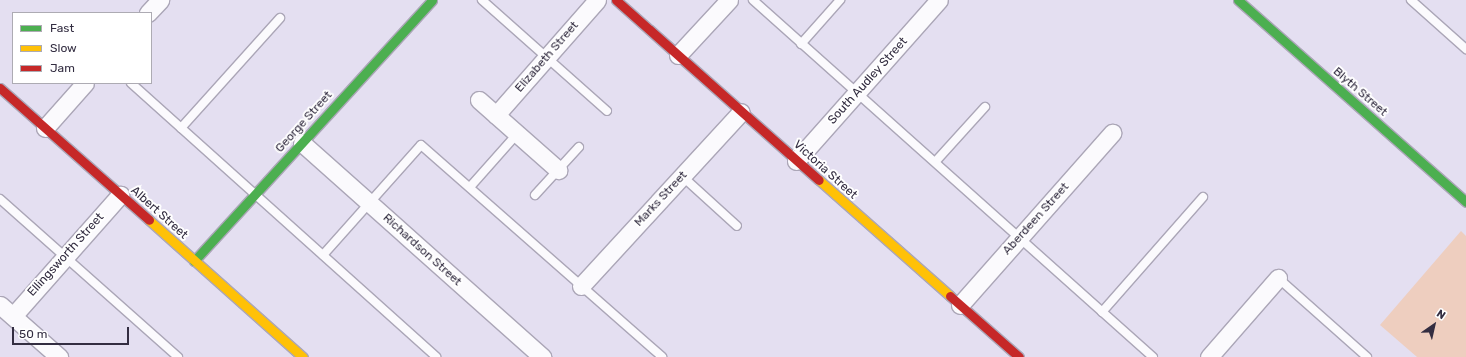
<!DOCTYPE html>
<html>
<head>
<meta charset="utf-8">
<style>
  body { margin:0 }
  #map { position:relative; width:1466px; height:357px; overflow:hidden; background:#e4dff1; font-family:Rubik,sans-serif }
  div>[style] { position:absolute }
  .green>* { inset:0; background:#eecebf }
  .roads { filter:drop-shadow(1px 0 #aba6b7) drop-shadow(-1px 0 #aba6b7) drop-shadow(0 1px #aba6b7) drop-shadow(0 -1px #aba6b7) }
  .lane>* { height:8px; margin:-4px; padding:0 4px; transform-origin:4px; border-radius:4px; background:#fbfafd }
  .street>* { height:17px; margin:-8.5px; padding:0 8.5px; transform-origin:8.5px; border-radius:8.5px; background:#fbfafd }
  .fast>* { height:9px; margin:-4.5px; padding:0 4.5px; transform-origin:4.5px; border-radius:4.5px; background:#4caf50 }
  .slow>* { height:9px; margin:-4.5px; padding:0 4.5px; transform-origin:4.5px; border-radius:4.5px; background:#ffc107 }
  .jam>* { height:9px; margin:-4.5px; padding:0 4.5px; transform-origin:4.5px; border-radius:4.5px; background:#c62828 }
  span { translate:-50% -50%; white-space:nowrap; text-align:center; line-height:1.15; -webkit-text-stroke:4px #fff; paint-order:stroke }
  .street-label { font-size:12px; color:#332d41 }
  .legend { position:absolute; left:12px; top:12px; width:140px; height:72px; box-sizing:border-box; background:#fff; border:1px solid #adabb3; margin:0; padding:5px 7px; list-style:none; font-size:12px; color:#332d41 }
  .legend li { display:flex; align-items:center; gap:8px; height:20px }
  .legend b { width:20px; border:1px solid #adabb3 }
  .north { position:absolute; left:1414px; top:305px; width:40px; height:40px; -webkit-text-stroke:3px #fff; paint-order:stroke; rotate:34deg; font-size:11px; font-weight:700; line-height:16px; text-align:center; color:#332d41 }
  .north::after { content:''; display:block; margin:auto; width:14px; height:18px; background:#332d41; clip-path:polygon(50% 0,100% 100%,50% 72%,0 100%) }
  .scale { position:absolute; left:12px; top:327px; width:117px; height:18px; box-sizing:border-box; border:2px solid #332d41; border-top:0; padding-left:5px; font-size:12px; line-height:14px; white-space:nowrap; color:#332d41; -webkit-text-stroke:3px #fff; paint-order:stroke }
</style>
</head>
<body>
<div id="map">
  <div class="green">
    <i style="clip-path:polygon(1461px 231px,1466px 236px,1466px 357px,1417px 357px,1380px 325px)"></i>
  </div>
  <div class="roads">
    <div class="lane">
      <i style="left:482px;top:0;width:167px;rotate:41.6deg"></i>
      <i style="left:753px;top:0;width:536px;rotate:41.75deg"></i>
      <i style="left:1411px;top:0;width:74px;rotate:41.7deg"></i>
      <i style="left:801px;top:44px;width:59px;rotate:-48.4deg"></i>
      <i style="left:131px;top:83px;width:410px;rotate:41.9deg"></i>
      <i style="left:181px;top:128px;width:148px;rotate:-48deg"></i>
      <i style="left:936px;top:161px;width:73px;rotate:-47.8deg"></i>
      <i style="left:682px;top:176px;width:74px;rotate:42.3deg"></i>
      <i style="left:470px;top:187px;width:72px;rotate:-48.4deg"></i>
      <i style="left:535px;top:195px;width:65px;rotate:-47.5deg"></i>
      <i style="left:0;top:199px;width:238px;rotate:41.6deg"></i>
      <i style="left:323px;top:255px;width:147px;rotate:-48.3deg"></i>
      <i style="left:421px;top:145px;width:321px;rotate:41.3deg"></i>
      <i style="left:1278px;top:278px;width:119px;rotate:41.6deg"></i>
      <i style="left:1102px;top:312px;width:153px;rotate:-48.7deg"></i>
    </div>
    <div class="street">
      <i style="left:148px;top:13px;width:18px;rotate:-47deg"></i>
      <i style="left:678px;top:55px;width:75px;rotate:-47.2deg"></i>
      <i style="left:479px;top:100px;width:106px;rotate:41.5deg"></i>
      <i style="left:496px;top:115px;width:153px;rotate:-48.7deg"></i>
      <i style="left:45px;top:128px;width:60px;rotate:-48.4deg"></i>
      <i style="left:302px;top:143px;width:322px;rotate:41.7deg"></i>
      <i style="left:796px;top:161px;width:215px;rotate:-48.4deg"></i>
      <i style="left:581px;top:286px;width:236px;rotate:-47.4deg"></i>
      <i style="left:0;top:305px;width:79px;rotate:41.4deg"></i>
      <i style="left:960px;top:305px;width:230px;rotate:-48.5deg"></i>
      <i style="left:13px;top:316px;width:162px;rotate:-48.5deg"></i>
      <i style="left:1209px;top:357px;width:105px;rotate:-48.9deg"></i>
    </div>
    <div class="fast">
      <i style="left:1238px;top:0;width:305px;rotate:41.5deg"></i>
      <i style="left:194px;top:261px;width:353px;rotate:-47.6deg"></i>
    </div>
    <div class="slow">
      <i style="left:819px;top:180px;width:175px;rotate:41.5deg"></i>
      <i style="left:149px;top:220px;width:206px;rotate:41.7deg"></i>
    </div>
    <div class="jam">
      <i style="left:616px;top:0;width:271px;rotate:41.6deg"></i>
      <i style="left:0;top:88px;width:199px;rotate:41.5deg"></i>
      <i style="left:950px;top:296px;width:92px;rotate:41.5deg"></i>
    </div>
  </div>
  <div class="street-label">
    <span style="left:547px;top:57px;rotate:-49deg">Elizabeth Street</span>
    <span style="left:868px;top:81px;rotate:-48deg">South Audley Street</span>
    <span style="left:1360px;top:92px;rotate:41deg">Blyth Street</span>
    <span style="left:304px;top:122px;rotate:-48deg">George Street</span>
    <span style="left:825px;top:170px;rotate:42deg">Victoria Street</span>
    <span style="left:661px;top:199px;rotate:-47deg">Marks Street</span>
    <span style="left:159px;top:213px;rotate:42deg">Albert Street</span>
    <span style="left:1036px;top:219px;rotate:-48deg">Aberdeen Street</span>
    <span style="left:422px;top:250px;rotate:42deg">Richardson Street</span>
    <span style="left:66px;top:255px;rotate:-48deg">Ellingsworth Street</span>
  </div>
  <ul class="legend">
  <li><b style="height:5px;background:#4caf50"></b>Fast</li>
  <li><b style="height:5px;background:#ffc107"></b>Slow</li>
  <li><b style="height:5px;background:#c62828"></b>Jam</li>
  </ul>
  <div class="north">N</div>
  <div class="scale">50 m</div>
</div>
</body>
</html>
